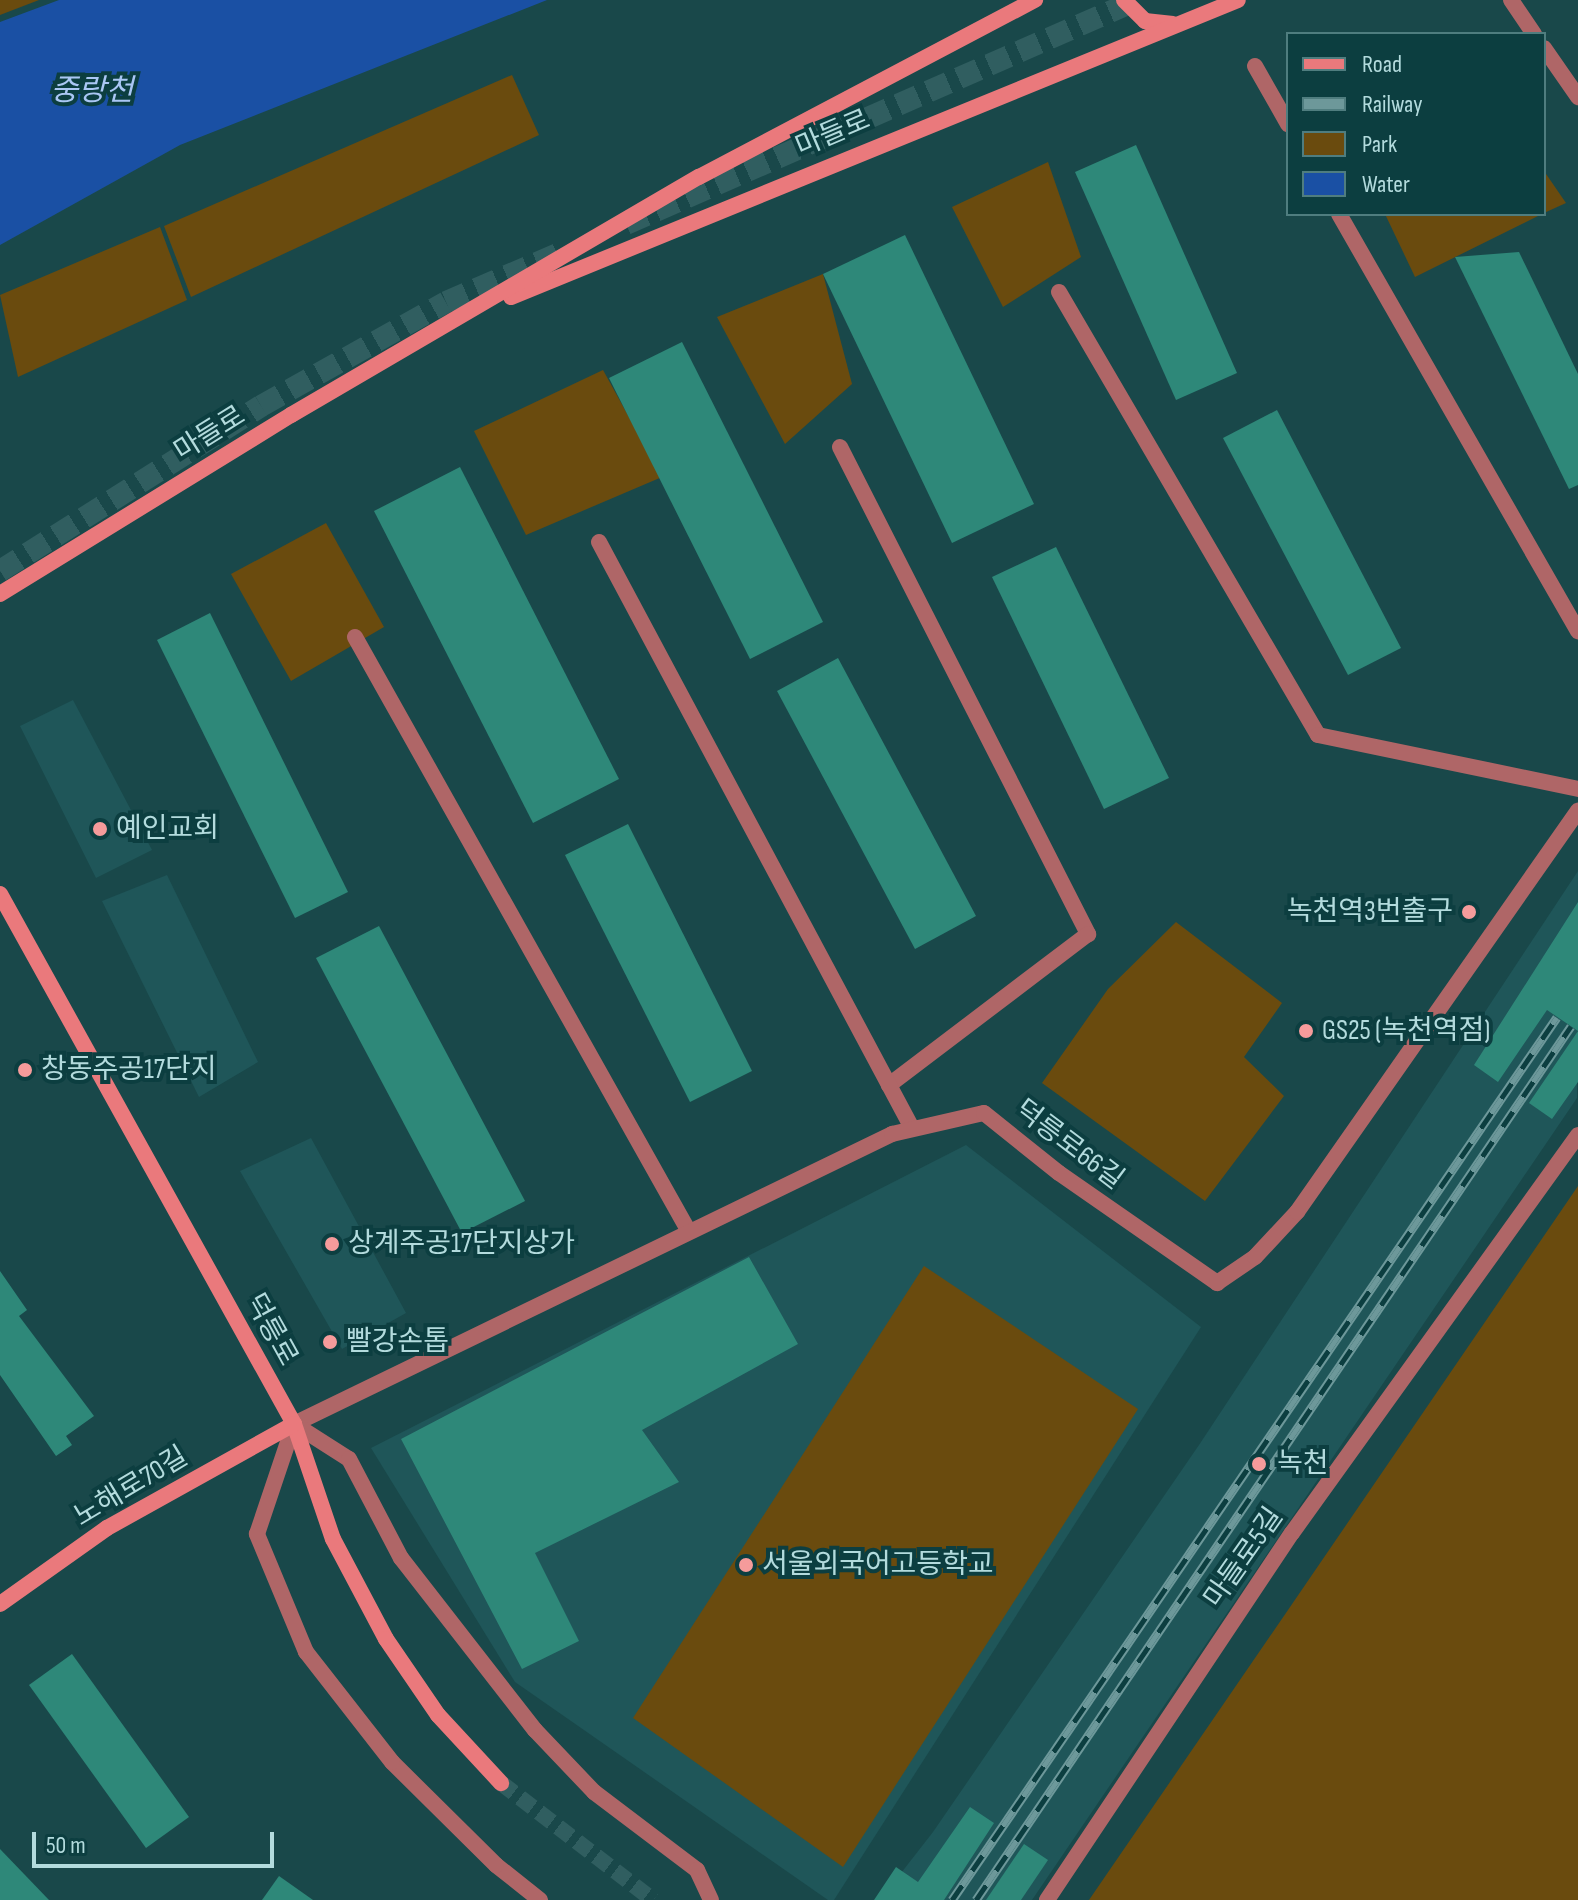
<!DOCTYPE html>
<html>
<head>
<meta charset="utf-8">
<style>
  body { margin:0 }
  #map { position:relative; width:1578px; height:1900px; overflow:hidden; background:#19484a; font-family:"Sofia Sans Condensed","Noto Sans KR",sans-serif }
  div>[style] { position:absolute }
  .built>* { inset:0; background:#1f5659 }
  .green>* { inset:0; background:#6a4b0e }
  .water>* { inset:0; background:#1a50a4 }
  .building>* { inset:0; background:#2e8879 }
  .secondary-tunnel>* { height:16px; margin-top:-8px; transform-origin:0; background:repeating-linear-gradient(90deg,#305e60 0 16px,transparent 0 24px) }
  .trunk-tunnel>* { height:22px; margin-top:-11px; transform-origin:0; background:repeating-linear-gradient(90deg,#305e60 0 22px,transparent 0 33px) }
  .minor>* { height:16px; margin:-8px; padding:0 8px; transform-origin:8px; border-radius:8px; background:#af6667 }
  .tertiary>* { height:16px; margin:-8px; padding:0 8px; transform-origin:8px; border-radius:8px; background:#af6667 }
  .secondary>* { height:16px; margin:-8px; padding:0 8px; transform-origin:8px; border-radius:8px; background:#ea797c }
  .rail>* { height:9px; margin-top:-4.5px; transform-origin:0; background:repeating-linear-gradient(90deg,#0c3e40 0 18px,#6d989a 0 36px); box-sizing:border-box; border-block:2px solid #6d989a }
  .dots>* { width:22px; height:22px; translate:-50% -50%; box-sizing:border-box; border:4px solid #0c3e40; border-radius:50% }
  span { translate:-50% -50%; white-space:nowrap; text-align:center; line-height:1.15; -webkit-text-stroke:8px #0c3e40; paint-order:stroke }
  .street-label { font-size:28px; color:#b3dbdd }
  .poi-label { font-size:28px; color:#b3dbdd }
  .left { translate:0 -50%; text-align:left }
  .right { translate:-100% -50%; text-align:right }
  .water-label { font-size:30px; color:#aac7f4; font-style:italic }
  .legend { position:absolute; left:1286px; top:32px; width:260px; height:184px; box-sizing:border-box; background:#0c3e40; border:2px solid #4f7d7f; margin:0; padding:10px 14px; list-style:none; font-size:24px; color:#b3dbdd }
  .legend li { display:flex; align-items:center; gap:16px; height:40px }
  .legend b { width:40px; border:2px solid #4f7d7f }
  .scale { position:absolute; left:32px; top:1832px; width:242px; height:36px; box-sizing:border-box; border:4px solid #b3dbdd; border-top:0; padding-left:10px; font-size:24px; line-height:28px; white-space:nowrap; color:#b3dbdd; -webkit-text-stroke:6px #0c3e40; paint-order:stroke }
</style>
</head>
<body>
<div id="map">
  <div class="built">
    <i style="clip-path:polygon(73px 700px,152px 850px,96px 878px,20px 726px)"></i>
    <i style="clip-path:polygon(1578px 871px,1577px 1098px,1032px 1900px,880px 1900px,933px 1832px,1199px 1445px)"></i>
    <i style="clip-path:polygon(167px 875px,258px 1062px,199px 1097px,102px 901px)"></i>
    <i style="clip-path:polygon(311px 1138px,406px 1313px,342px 1349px,240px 1171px)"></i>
    <i style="clip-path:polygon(966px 1145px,1201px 1327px,834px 1900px,828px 1900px,515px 1682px,371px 1448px)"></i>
  </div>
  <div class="green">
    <i style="clip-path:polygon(0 0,39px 0,0 15px)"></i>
    <i style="clip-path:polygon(512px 75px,539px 135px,191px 297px,164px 226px)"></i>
    <i style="clip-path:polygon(1048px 162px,1081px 257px,1003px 307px,952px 207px)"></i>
    <i style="clip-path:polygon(1544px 171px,1566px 203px,1544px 213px)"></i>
    <i style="clip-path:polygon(1385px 214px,1542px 214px,1415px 277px)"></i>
    <i style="clip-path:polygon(160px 227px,187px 300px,18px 377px,0 295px)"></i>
    <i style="clip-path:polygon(823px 274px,852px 384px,785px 444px,717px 317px)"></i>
    <i style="clip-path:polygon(603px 370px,662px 477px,526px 535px,474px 431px)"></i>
    <i style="clip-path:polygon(326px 523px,384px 627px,291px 681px,231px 574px)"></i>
    <i style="clip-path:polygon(1176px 922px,1282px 1003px,1244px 1057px,1284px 1096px,1205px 1201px,1042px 1083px,1108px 989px)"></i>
    <i style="clip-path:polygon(1578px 1186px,1578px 1900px,1089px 1900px,1288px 1610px)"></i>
    <i style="clip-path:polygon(924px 1266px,1138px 1409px,843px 1867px,633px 1718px)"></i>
  </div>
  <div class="water">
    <i style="clip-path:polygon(59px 0,547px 0,180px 145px,0 245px,0 22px)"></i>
  </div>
  <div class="building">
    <i style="clip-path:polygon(1136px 145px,1237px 373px,1176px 400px,1075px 172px)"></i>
    <i style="clip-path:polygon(905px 235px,1034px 504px,952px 543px,823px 274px)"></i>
    <i style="clip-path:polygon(1519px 252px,1578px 374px,1578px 485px,1569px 489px,1455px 257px)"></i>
    <i style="clip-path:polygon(682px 342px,823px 622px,750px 659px,609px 378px)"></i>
    <i style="clip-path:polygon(1277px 410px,1401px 648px,1348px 675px,1223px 438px)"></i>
    <i style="clip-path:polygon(460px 467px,619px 779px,533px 823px,374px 511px)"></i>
    <i style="clip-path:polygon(1056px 547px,1169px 778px,1104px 809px,992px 577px)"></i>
    <i style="clip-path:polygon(210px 613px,348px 892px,295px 918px,157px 640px)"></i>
    <i style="clip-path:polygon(838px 658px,976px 916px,915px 949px,777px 691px)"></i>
    <i style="clip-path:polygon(628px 824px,752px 1071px,690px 1102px,565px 855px)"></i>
    <i style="clip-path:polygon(1578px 902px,1578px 1082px,1552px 1119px,1529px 1103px,1578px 1031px,1547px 1010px,1498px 1082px,1474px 1065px)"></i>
    <i style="clip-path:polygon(379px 926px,525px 1201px,462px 1233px,316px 958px)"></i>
    <i style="clip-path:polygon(749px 1257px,798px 1344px,642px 1430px,679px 1482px,535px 1553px,579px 1641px,522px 1669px,401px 1439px)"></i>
    <i style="clip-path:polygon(0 1271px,27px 1310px,19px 1316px,94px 1416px,66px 1436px,72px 1445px,56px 1456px,0 1375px)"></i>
    <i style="clip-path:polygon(72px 1654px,189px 1817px,146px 1848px,29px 1685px)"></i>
    <i style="clip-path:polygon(970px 1807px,994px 1823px,944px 1900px,874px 1900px,896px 1867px,918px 1882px)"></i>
    <i style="clip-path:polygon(1024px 1844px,1048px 1860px,1021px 1900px,986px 1900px)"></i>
    <i style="clip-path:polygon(0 1849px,49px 1900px,0 1900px)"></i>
    <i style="clip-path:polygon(279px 1876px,313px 1900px,262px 1900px)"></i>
  </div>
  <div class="secondary-tunnel">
    <i style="left:501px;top:1783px;width:192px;rotate:37.6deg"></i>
  </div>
  <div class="trunk-tunnel">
    <i style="left:626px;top:224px;width:558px;rotate:-23.67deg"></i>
    <i style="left:0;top:571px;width:309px;rotate:-32.3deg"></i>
    <i style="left:261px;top:406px;width:212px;rotate:-29.3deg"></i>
    <i style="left:446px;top:302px;width:122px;rotate:-23.2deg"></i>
  </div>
  <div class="minor">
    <i style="left:1511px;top:0;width:41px;rotate:55.9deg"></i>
    <i style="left:1544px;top:48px;width:60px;rotate:55.2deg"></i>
    <i style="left:1255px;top:66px;width:67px;rotate:60.4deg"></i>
    <i style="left:1339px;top:214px;width:481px;rotate:60.2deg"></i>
    <i style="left:1059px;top:292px;width:513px;rotate:59.69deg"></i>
    <i style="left:1318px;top:735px;width:266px;rotate:11.7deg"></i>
    <i style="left:840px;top:447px;width:547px;rotate:63.01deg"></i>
    <i style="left:1088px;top:934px;width:250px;rotate:142.8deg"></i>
    <i style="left:599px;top:542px;width:662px;rotate:61.89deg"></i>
    <i style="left:355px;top:637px;width:680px;rotate:60.68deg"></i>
    <i style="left:294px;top:1424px;width:665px;rotate:-25.87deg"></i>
    <i style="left:892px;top:1134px;width:94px;rotate:-12.9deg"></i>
    <i style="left:984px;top:1113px;width:96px;rotate:38.7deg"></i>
    <i style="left:1059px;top:1173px;width:193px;rotate:34.8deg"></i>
    <i style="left:1217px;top:1283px;width:46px;rotate:-34.4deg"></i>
    <i style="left:1255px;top:1257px;width:62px;rotate:-47deg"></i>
    <i style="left:1297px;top:1212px;width:490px;rotate:-55deg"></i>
    <i style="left:1047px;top:1900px;width:441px;rotate:-56.3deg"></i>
    <i style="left:1292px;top:1533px;width:490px;rotate:-54.3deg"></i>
  </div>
  <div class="tertiary">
    <i style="left:540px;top:1900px;width:56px;rotate:-141.5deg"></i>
    <i style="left:496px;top:1865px;width:146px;rotate:-135.3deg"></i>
    <i style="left:392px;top:1762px;width:140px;rotate:-128deg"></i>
    <i style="left:306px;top:1652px;width:128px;rotate:-112.6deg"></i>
    <i style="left:257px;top:1534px;width:116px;rotate:-71.4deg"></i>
    <i style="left:294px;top:1424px;width:65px;rotate:32.5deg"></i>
    <i style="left:349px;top:1459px;width:112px;rotate:62.3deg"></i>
    <i style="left:401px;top:1558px;width:218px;rotate:52.1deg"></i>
    <i style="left:535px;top:1730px;width:86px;rotate:46.4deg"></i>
    <i style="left:594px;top:1792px;width:129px;rotate:37.1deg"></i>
    <i style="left:697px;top:1870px;width:33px;rotate:65deg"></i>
  </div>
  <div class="secondary">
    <i style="left:1124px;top:0;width:30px;rotate:45deg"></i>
    <i style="left:1145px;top:21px;width:28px;rotate:6deg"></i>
    <i style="left:511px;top:297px;width:785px;rotate:-22.22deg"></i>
    <i style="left:0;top:594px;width:342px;rotate:-31.6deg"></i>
    <i style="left:291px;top:415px;width:472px;rotate:-30.3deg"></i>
    <i style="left:699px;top:177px;width:380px;rotate:-27.8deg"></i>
    <i style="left:0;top:894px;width:606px;rotate:60.98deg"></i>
    <i style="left:294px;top:1424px;width:121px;rotate:71.3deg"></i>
    <i style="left:333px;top:1539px;width:113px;rotate:62.1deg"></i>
    <i style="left:386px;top:1639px;width:92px;rotate:55.6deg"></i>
    <i style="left:438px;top:1715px;width:93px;rotate:47.2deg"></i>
    <i style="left:0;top:1604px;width:131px;rotate:-35.4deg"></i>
    <i style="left:107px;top:1528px;width:214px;rotate:-29.1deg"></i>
  </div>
  <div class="rail">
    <i style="left:952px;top:1900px;width:1070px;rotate:-55.58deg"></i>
    <i style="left:976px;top:1900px;width:1057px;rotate:-55.75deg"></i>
  </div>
  <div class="dots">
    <i style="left:100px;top:829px;background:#f59b9b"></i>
    <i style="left:1469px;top:912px;background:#f59b9b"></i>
    <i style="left:1306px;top:1031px;background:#f59b9b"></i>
    <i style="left:25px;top:1070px;background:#f59b9b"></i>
    <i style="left:332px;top:1244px;background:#f59b9b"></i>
    <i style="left:330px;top:1342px;background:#f59b9b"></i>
    <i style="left:1259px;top:1464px;background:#f59b9b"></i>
    <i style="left:746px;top:1565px;background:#f59b9b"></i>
  </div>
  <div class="street-label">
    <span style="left:833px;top:134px;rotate:-23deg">마들로</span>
    <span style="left:210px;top:434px;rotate:-32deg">마들로</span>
    <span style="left:1069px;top:1145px;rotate:37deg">덕릉로66길</span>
    <span style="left:271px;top:1330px;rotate:61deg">덕릉로</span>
    <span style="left:131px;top:1487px;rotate:-31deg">노해로70길</span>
    <span style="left:1244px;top:1558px;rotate:-55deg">마들로5길</span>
  </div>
  <div class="poi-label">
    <span class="left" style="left:116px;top:829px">예인교회</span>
    <span class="right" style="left:1453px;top:912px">녹천역3번출구</span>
    <span class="left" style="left:1322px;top:1031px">GS25 (녹천역점)</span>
    <span class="left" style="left:41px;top:1070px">창동주공17단지</span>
    <span class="left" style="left:348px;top:1244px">상계주공17단지상가</span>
    <span class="left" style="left:346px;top:1342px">빨강손톱</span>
    <span class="left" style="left:1277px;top:1464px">녹천</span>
    <span class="left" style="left:762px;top:1565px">서울외국어고등학교</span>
  </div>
  <div class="water-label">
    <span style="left:92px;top:91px">중랑천</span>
  </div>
  <ul class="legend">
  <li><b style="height:10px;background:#ea797c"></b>Road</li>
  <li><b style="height:10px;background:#6d989a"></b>Railway</li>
  <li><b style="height:22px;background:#6a4b0e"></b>Park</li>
  <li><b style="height:22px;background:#1a50a4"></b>Water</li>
  </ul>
  <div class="scale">50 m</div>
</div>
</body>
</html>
